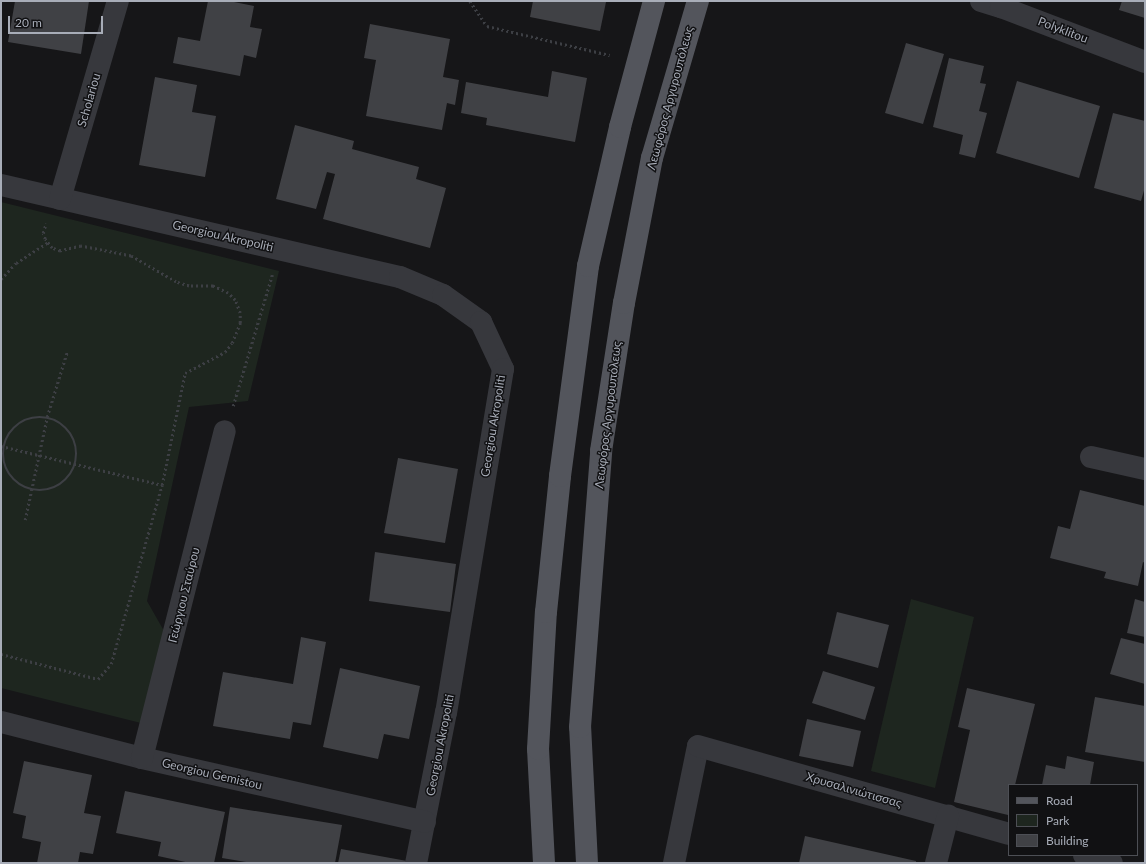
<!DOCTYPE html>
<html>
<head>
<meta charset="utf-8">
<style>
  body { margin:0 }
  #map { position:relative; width:1146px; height:864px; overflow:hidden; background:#161618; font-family:Lato,sans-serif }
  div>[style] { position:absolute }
  .green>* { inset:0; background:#1e261f }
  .building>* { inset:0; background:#404145 }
  .path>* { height:2.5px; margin-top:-1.25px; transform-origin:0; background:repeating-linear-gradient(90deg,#3d3f44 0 2px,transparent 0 5px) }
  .path>.ring { margin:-1.25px; padding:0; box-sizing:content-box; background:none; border:2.5px solid #3d3f44; border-radius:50% }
  .minor>* { height:22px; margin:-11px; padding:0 11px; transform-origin:11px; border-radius:11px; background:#37383d }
  .major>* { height:22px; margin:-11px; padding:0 11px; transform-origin:11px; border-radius:11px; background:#53555c }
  span { translate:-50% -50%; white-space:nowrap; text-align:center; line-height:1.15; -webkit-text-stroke:3px #111113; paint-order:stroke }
  .street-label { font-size:12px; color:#a8adb8 }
  .frame { position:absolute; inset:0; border:2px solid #a8adb8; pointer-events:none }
  .legend { position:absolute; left:1008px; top:784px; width:130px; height:72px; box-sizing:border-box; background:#111113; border:1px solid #4d4f55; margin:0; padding:5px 7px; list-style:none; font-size:12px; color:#a8adb8 }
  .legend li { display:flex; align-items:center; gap:8px; height:20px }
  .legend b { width:20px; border:1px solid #4d4f55 }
  .scale { position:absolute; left:8px; top:16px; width:95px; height:18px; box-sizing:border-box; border:2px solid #a8adb8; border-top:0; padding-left:5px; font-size:12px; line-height:14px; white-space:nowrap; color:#a8adb8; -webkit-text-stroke:3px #111113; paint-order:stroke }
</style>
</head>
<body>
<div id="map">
  <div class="green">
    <i style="clip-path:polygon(1px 202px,279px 271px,248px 401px,189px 407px,147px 601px,164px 631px,141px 723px,1px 688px)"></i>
    <i style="clip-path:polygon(911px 599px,974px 617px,935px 788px,871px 771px)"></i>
  </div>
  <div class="building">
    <i style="clip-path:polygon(15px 1px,89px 1px,81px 54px,8px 42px)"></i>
    <i style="clip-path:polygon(208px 1px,229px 1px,254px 6px,250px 27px,262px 29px,256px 58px,244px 55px,240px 76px,173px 63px,178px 37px,200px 41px)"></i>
    <i style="clip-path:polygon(533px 1px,606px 2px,600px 31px,530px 17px)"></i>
    <i style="clip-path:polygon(1122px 1px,1145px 1px,1145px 18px,1119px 10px)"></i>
    <i style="clip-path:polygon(370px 24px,450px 39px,443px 77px,459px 80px,455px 105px,447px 103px,442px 130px,366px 116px,376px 60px,364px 58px)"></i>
    <i style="clip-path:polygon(906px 43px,944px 54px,923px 124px,885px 113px)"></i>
    <i style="clip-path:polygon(949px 58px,984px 66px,980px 83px,986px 84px,979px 111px,987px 113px,975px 158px,959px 154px,963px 135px,933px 127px)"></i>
    <i style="clip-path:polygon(552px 71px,587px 78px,575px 142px,486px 125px,487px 118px,461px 113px,466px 82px,548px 97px)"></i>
    <i style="clip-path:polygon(155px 77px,197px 85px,192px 112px,216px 116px,205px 177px,139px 165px)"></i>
    <i style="clip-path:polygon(1017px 81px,1100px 106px,1079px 178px,996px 153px)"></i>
    <i style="clip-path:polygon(1113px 113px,1145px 121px,1145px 187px,1141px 201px,1094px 188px)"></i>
    <i style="clip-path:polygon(295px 125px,354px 141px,352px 149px,419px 167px,416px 179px,446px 188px,430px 248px,323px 219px,335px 174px,327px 172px,316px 209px,276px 199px)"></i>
    <i style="clip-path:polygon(398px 458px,458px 469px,445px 543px,384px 533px)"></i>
    <i style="clip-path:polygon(1080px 490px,1145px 506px,1145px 563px,1143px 562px,1138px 586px,1104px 578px,1106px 572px,1050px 558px,1058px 526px,1070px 529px)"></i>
    <i style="clip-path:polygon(375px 552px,456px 564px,450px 612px,369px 601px)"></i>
    <i style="clip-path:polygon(1135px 599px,1145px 602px,1145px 637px,1127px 633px)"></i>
    <i style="clip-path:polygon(837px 612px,889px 625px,878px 668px,827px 654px)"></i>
    <i style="clip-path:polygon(301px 637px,326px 642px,311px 725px,293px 722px,290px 739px,213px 726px,223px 672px,293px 684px)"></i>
    <i style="clip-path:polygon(1121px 638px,1145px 644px,1145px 684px,1110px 674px)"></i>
    <i style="clip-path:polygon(340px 668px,420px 686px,409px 739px,384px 734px,378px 759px,323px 747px)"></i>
    <i style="clip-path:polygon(823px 671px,875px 687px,865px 720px,812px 703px)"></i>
    <i style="clip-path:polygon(967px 688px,1035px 704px,1015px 785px,1009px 785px,1008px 815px,954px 802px,970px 730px,958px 727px)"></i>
    <i style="clip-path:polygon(1095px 697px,1145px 706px,1145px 762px,1085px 752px)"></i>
    <i style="clip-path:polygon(807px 719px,861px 731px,853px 767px,799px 756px)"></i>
    <i style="clip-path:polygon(1067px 756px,1094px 762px,1090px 785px,1042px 785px,1046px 765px,1065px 769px)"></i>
    <i style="clip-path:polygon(24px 761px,92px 775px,84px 813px,101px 816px,93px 854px,80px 852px,78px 863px,37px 863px,41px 842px,22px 838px,26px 816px,13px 813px)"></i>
    <i style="clip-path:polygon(125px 791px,225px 812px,214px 863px,190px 863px,158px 856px,161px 842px,116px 833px)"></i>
    <i style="clip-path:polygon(230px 807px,342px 825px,335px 863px,252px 863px,222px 858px)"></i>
    <i style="clip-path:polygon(805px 836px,916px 861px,916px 863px,799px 863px)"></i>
    <i style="clip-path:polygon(341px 849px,407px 861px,407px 863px,338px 863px)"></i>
  </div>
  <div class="path">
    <i style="left:470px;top:1px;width:30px;rotate:56deg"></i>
    <i style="left:487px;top:26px;width:126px;rotate:13.3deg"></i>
    <i style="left:1px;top:279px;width:22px;rotate:-47deg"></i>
    <i style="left:16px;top:263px;width:38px;rotate:-33deg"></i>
    <i style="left:233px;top:406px;width:137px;rotate:-73.4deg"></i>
    <i class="ring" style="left:3px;top:417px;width:71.5px;height:71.5px"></i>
    <i style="left:1px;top:446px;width:166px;rotate:13.6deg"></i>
    <i style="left:25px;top:520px;width:105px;rotate:-77.9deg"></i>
    <i style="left:47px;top:417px;width:68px;rotate:-72.9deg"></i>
    <i style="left:1px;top:654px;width:100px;rotate:14.5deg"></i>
    <i style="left:98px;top:679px;width:20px;rotate:-49deg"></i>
    <i style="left:111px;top:664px;width:186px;rotate:-74.1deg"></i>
    <i style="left:162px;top:485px;width:114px;rotate:-78.4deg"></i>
    <i style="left:185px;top:373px;width:45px;rotate:-27.7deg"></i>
    <i style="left:225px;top:352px;width:11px;rotate:-52deg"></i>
    <i style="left:232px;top:343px;width:22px;rotate:-68deg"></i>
    <i style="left:240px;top:323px;width:10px;rotate:-90deg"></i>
    <i style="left:240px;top:313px;width:14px;rotate:-111deg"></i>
    <i style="left:235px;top:300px;width:10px;rotate:-135deg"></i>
    <i style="left:228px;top:293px;width:17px;rotate:-155deg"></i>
    <i style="left:213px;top:286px;width:24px;rotate:180deg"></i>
    <i style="left:189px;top:286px;width:14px;rotate:-163deg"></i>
    <i style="left:176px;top:282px;width:52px;rotate:-150deg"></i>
    <i style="left:131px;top:256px;width:51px;rotate:-168.7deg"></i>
    <i style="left:81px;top:246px;width:22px;rotate:167deg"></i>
    <i style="left:60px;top:251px;width:9px;rotate:-159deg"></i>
    <i style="left:52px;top:248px;width:11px;rotate:-128deg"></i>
    <i style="left:45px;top:239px;width:6px;rotate:-108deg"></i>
    <i style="left:43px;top:233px;width:10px;rotate:-73deg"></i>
  </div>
  <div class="minor">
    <i style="left:981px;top:1px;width:21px;rotate:17deg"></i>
    <i style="left:1001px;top:7px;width:154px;rotate:20.9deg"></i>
    <i style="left:1px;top:185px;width:409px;rotate:13deg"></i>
    <i style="left:400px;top:277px;width:47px;rotate:22.7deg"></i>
    <i style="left:443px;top:295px;width:47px;rotate:35.4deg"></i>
    <i style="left:481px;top:322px;width:52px;rotate:64.9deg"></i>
    <i style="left:503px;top:369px;width:348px;rotate:99.4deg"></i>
    <i style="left:446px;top:712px;width:154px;rotate:101.2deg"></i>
    <i style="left:60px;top:199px;width:206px;rotate:-73.7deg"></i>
    <i style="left:1091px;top:457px;width:55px;rotate:12.5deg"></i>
    <i style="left:1px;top:722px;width:146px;rotate:14.3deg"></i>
    <i style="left:142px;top:758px;width:290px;rotate:12.7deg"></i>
    <i style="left:142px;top:758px;width:337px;rotate:-75.8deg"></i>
    <i style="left:1084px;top:855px;width:29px;rotate:16deg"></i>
    <i style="left:674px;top:863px;width:119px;rotate:-78.4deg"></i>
    <i style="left:698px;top:746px;width:323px;rotate:15.8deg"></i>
    <i style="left:936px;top:863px;width:49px;rotate:-75.7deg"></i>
  </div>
  <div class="major">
    <i style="left:544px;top:863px;width:114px;rotate:-93deg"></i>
    <i style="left:538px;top:749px;width:137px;rotate:-86.7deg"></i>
    <i style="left:546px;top:612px;width:137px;rotate:-84.1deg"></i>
    <i style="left:560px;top:476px;width:212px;rotate:-82.4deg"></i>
    <i style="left:588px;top:266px;width:143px;rotate:-77deg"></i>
    <i style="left:620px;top:127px;width:131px;rotate:-74.9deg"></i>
    <i style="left:587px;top:863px;width:136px;rotate:-92.9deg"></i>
    <i style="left:580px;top:727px;width:277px;rotate:-85.6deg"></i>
    <i style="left:601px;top:451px;width:150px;rotate:-81.2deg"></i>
    <i style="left:624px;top:303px;width:148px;rotate:-79.1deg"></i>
    <i style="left:652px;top:158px;width:164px;rotate:-73.7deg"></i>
  </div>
  <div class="street-label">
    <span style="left:1063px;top:30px;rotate:21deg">Polyklitou</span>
    <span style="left:670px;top:98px;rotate:-75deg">Λεωφόρος Αργυρουπόλεως</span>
    <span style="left:89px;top:100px;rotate:-74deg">Scholariou</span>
    <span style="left:223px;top:236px;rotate:13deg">Georgiou Akropoliti</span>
    <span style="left:608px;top:415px;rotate:-83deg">Λεωφόρος Αργυρουπόλεως</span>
    <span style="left:493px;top:426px;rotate:-81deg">Georgiou Akropoliti</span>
    <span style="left:184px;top:595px;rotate:-76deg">Γεώργιου Σταύρου</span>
    <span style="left:440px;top:745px;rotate:-79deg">Georgiou Akropoliti</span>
    <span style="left:212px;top:774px;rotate:13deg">Georgiou Gemistou</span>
    <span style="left:854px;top:790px;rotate:16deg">Χρυσαλινιώτισσας</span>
  </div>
  <div class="frame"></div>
  <ul class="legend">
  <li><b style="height:5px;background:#53555c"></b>Road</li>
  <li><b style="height:11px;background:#1e261f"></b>Park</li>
  <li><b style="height:11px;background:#404145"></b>Building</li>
  </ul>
  <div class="scale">20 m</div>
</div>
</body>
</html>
